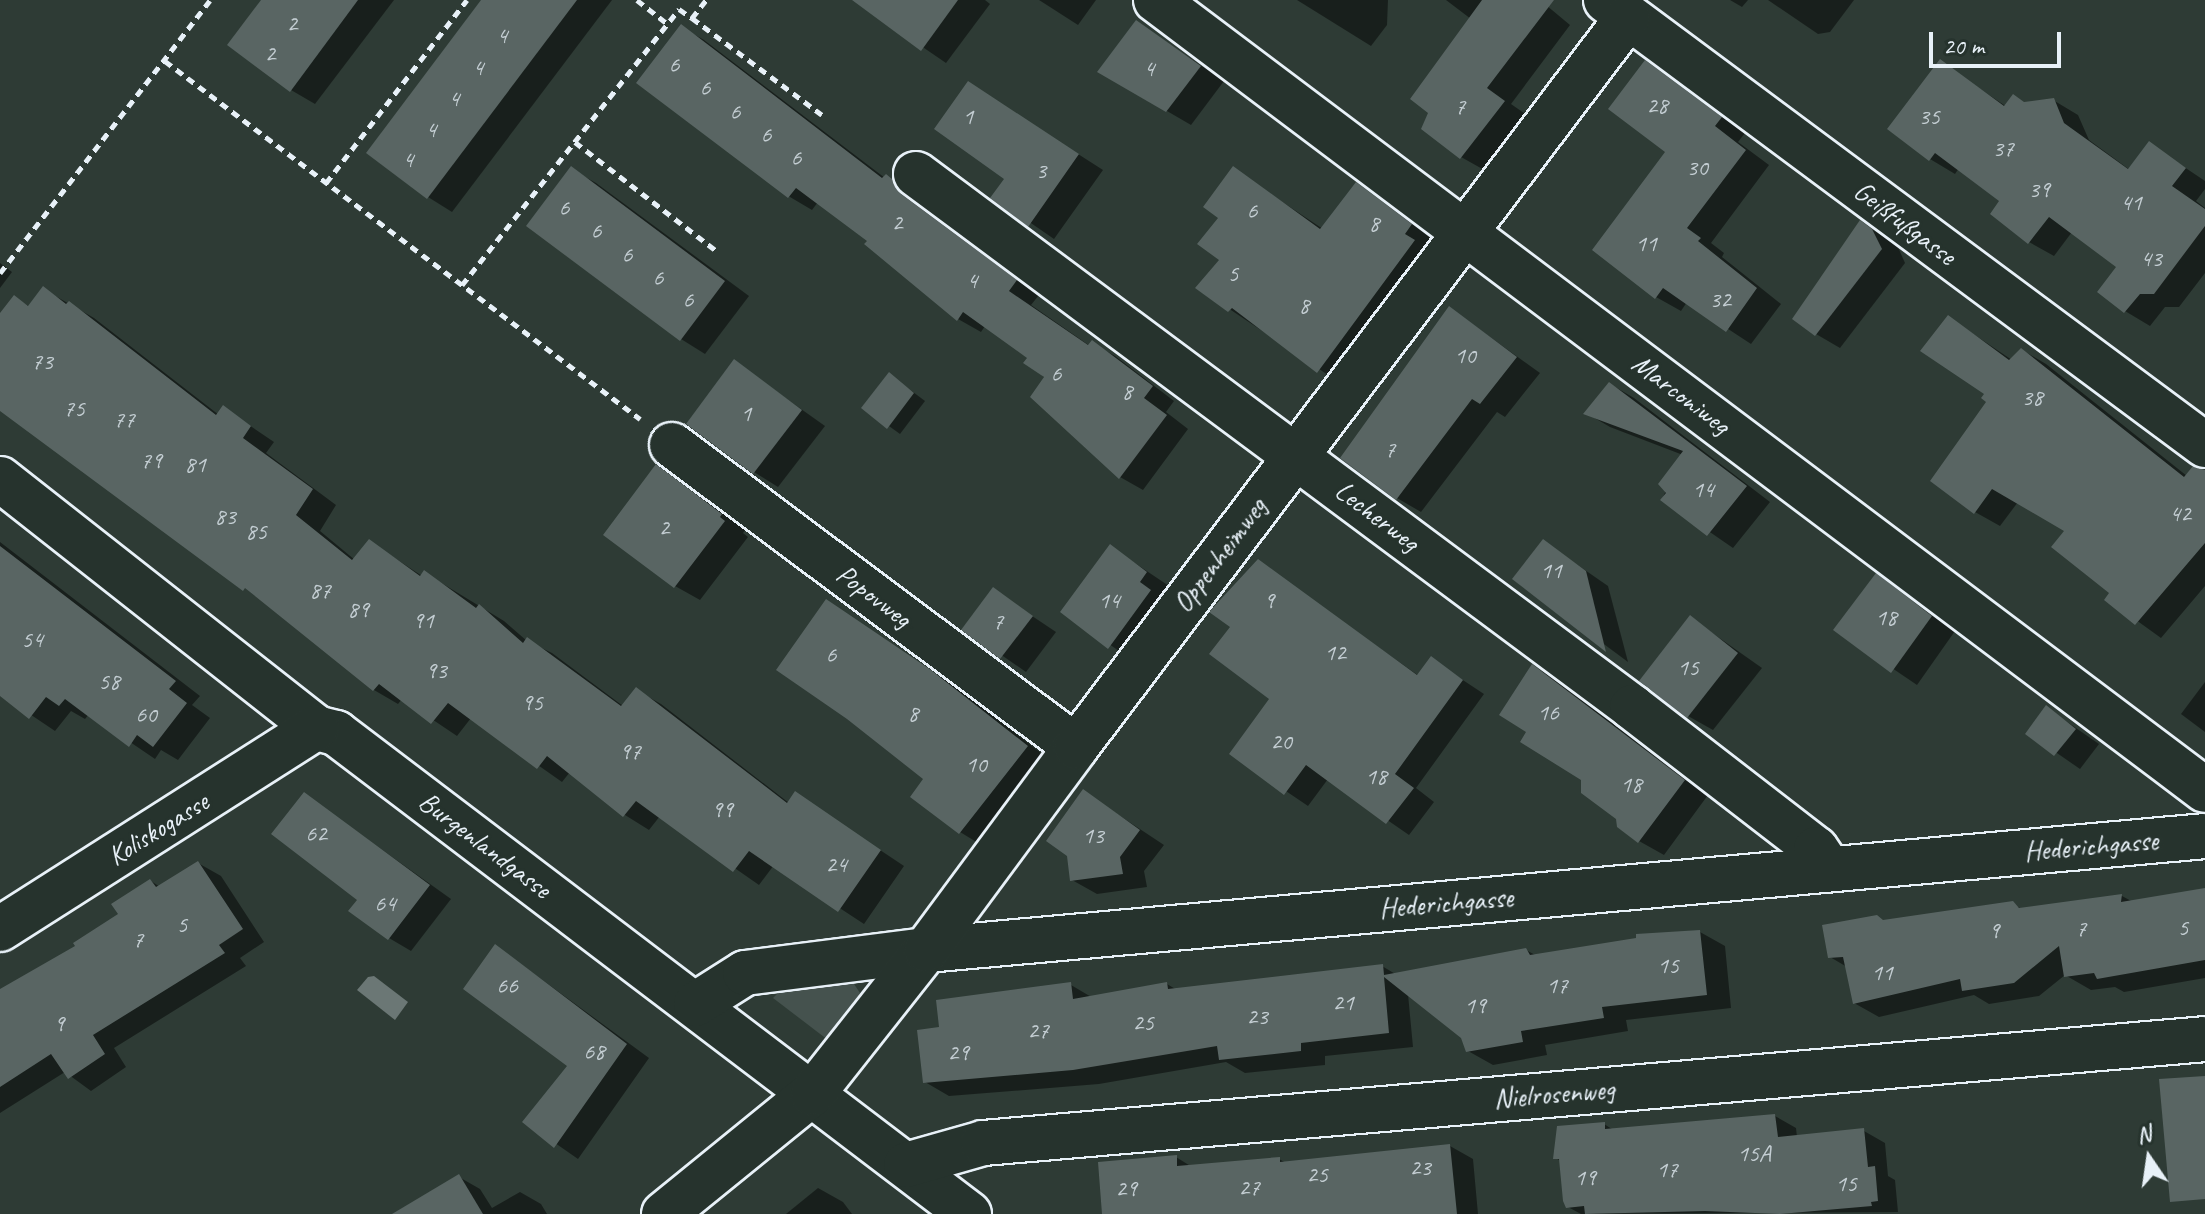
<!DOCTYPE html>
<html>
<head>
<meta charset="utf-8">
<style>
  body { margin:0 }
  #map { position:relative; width:2205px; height:1214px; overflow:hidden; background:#2e3b35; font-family:Caveat,sans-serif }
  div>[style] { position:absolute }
  .green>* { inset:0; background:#45524e }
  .water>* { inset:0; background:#6b7775 }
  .shadow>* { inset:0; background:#0007 }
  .building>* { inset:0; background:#596563 }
  .path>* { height:5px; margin-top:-2.5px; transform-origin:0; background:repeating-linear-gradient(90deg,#e8f1f8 0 8px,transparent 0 14px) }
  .roads { filter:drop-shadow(2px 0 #e8f1f8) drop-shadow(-2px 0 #e8f1f8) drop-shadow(0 2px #e8f1f8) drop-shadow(0 -2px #e8f1f8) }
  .minor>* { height:44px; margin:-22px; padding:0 22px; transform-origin:22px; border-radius:22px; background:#26332d }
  span { translate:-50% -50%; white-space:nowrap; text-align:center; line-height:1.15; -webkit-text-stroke:6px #26332d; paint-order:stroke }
  .number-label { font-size:24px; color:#c4ced3 }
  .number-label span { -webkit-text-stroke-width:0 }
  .street-label { font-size:28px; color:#e8f1f8 }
  .north { position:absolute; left:2109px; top:1118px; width:80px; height:80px; -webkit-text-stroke:6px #26332d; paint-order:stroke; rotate:347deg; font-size:22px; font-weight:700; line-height:32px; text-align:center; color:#e8f1f8 }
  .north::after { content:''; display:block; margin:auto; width:28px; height:36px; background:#e8f1f8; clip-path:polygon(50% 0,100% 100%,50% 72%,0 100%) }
  .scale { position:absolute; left:1929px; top:32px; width:132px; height:36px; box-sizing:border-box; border:4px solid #e8f1f8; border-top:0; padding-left:10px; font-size:24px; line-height:28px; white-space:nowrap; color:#e8f1f8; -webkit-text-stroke:6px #26332d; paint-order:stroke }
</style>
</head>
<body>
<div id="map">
  <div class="green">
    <i style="clip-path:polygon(852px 981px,860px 993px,857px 1003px,828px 1040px,773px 998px,785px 986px)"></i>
  </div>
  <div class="water">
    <i style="clip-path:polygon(374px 976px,408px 1002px,395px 1020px,357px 990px,368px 977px)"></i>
  </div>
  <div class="shadow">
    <i style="clip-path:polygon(264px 0,394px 0,315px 104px,291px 90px)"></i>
    <i style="clip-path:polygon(484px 0,612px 0,452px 212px,428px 197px)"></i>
    <i style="clip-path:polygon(854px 0,985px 0,990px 4px,946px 63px)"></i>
    <i style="clip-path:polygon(1039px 0,1096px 0,1078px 25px)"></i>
    <i style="clip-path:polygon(1297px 0,1388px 0,1387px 25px,1371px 46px)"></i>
    <i style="clip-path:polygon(1446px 0,1540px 0,1570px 25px,1511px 104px,1528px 116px,1486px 171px,1461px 157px,1471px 19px)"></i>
    <i style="clip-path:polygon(1730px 0,1748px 0,1742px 7px)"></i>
    <i style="clip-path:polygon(1768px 0,1854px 0,1830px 32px,1818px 34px)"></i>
    <i style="clip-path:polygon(1136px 22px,1224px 81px,1191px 125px,1100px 72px)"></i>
    <i style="clip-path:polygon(681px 27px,704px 40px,885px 178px,915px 194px,924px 210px,1039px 295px,1031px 305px,1090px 346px,1092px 343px,1115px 356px,1174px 401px,1166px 412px,1188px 429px,1143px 490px,1120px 477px,1029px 358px,985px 326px,981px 332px,958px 319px,870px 240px,818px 202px,812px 210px,790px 197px,639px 83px)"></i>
    <i style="clip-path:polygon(1940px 62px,2007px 107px,2053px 100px,2078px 115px,2089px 140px,2130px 170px,2150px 144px,2205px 181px,2205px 189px,2196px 201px,2205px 208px,2205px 273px,2179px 307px,2165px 307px,2150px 326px,2125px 311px,2100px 291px,2119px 266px,2072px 232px,2054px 256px,2029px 242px,2002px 201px,1959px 168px,1955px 174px,1930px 159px)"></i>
    <i style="clip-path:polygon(1645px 63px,1745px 133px,1738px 142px,1769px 165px,1711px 243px,1724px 253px,1722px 257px,1781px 304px,1751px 344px,1687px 302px,1681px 311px,1656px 297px,1668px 152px)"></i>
    <i style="clip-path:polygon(969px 84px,1103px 170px,1054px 239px,993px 197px,1007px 178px)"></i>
    <i style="clip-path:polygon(571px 169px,596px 183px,749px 296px,705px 354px,681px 339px)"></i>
    <i style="clip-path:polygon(1233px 169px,1323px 229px,1356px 184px,1436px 240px,1343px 385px,1198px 288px,1222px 259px,1221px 218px)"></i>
    <i style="clip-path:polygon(1860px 222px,1897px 245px,1905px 263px,1840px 348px,1816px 334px)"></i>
    <i style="clip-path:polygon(0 263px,12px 272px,0 288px)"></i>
    <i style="clip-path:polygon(43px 289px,94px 318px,219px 415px,224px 408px,274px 442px,266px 453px,336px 505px,320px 531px,355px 560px,369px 541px,422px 576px,425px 573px,504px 621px,527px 641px,552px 653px,623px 706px,636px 690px,661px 704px,789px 803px,796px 794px,904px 866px,864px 924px,774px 865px,759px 885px,660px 816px,649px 830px,625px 815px,570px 772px,562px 782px,471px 718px,457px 736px,402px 699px,398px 704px,374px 690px,264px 601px,0 408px,0 316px,15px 298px,30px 307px)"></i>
    <i style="clip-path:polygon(1450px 308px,1540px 373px,1505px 417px,1497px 412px,1421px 512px,1397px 498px)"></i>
    <i style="clip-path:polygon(1948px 317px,2012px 360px,2022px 350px,2046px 364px,2187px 476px,2205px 485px,2205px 586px,2161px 638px,2107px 599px,2112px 593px,2067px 530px,2018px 502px,2000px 526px,1975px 512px,1989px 402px)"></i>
    <i style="clip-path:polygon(735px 362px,825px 426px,778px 487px,754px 472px)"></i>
    <i style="clip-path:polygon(889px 374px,925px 401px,900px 434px,864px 408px)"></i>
    <i style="clip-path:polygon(1610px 384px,1634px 398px,1770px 502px,1733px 548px,1662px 499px,1683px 455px,1610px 427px,1586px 413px)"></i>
    <i style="clip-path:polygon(657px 467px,746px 529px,743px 533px,748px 537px,700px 600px,675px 586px)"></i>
    <i style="clip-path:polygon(1543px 541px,1608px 586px,1628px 662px,1515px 578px)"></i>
    <i style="clip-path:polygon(0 542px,200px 696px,192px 705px,210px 718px,178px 760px,161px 750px,155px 759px,89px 714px,85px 719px,71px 711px,55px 731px,0 694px)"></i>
    <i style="clip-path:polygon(1111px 547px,1169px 586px,1162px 596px,1173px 605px,1132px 660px,1063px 612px)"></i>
    <i style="clip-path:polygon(1258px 562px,1419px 676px,1431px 659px,1484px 694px,1416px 788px,1434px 802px,1409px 835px,1328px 779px,1308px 806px,1231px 754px,1271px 699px,1232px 627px)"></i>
    <i style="clip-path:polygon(1876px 576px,1955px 631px,1917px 685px,1836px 630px)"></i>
    <i style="clip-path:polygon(993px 590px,1056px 632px,1026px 672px,964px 629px)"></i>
    <i style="clip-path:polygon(827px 601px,954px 686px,1050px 760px,983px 846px,960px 832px,926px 779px)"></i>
    <i style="clip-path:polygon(1691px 618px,1762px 668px,1713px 730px,1688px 716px)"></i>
    <i style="clip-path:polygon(1533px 666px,1557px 680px,1708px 795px,1664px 855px,1639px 841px,1583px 779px,1529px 732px)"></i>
    <i style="clip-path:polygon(2205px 682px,2205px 732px,2181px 714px)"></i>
    <i style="clip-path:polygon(2047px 708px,2099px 744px,2080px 769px,2028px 733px)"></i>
    <i style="clip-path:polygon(1084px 792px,1164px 845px,1144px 871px,1147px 887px,1097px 894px,1072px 880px)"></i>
    <i style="clip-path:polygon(304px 794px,451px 899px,411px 951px,389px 938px,360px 899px)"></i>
    <i style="clip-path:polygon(198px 863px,221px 876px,264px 942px,240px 958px,246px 966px,114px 1048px,126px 1067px,91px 1091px,65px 1072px,0 1113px,0 992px,77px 947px,121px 915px,151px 881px,160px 887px)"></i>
    <i style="clip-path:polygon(2205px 890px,2205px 978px,2124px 992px,2115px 987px,2091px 990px,2065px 975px,2039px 996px,1989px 1004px,1974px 995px,1879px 1017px,1854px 1003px,1847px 967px,1830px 957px,1886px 922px,2012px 904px,2022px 909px,2122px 896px,2133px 902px)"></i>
    <i style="clip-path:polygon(1700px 932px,1725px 946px,1731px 1008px,1626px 1020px,1628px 1031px,1545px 1045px,1547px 1055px,1493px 1065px,1468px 1051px,1463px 1037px,1408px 994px,1413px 1047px,1325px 1056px,1325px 1065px,1245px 1073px,1226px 1062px,1099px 1084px,949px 1096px,925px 1082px,941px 1029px,1071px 985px,1093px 998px,1167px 984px,1177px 990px,1382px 966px,1397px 975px,1526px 950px,1537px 956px)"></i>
    <i style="clip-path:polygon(496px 946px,649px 1058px,578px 1159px,525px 1122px,569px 1065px)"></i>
    <i style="clip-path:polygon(1775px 1116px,1796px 1128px,1797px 1137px,1864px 1131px,1885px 1143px,1888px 1176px,1895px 1180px,1898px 1212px,1581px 1214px,1568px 1207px,1562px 1162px,1556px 1158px,1604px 1124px,1615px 1131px)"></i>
    <i style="clip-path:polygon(1450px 1146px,1473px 1159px,1478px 1214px,1104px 1214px,1176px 1157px,1192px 1167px,1279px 1159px,1286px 1163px)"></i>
    <i style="clip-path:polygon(459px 1177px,480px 1189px,492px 1208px,520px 1192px,541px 1204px,547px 1214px,408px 1214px)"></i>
    <i style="clip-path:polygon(818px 1188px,843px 1202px,852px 1214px,786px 1214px)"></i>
  </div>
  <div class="building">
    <i style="clip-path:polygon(261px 0,358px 0,290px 92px,227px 45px)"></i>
    <i style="clip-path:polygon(481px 0,577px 0,427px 199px,366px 153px)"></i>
    <i style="clip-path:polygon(852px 0,958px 0,921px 51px)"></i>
    <i style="clip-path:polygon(1482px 0,1554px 0,1487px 88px,1505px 101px,1460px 159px,1421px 129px,1428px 113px,1410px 99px)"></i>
    <i style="clip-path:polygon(1136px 20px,1201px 66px,1166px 112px,1097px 72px)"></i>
    <i style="clip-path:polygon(681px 24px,882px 178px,886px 174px,892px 179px,901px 194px,1017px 280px,1009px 291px,1088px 345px,1092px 340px,1153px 386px,1144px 398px,1167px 415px,1119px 479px,1030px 397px,1044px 377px,1023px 363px,1027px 358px,963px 312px,957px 321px,864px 244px,867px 241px,796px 188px,788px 198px,636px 83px)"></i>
    <i style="clip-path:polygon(1940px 59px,2004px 106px,2013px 94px,2024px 102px,2054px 98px,2064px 123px,2128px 169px,2149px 141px,2186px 168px,2172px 186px,2205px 209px,2205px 226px,2154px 294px,2140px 294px,2124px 313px,2097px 292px,2116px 267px,2049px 217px,2028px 244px,1990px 214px,1999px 201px,1935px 153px,1929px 161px,1887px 129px)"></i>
    <i style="clip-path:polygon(1645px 60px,1722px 117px,1715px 126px,1746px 150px,1687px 228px,1701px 238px,1698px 241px,1757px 288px,1726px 332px,1663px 288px,1655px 299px,1592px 250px,1665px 152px,1608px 109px)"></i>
    <i style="clip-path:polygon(968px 81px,1079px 154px,1028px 227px,990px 198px,1004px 179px,934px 129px)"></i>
    <i style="clip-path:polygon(571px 166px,725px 281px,680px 341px,526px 226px)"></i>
    <i style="clip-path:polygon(1233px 166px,1320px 229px,1356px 182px,1412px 224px,1405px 234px,1415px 240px,1317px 373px,1232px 308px,1228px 312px,1195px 288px,1219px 260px,1197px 244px,1218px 218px,1203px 207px)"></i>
    <i style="clip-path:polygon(1860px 220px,1872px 229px,1882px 249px,1815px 336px,1792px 319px)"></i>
    <i style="clip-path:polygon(43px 286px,66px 304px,69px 301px,216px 415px,223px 405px,251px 426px,243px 438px,313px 489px,296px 515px,352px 560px,369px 539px,420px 576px,424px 570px,476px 608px,479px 604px,523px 643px,527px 637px,621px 706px,636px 687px,787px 803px,795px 791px,881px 850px,838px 912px,749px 851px,733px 872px,636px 801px,623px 817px,547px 756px,537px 769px,448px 703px,431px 724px,379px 684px,373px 691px,245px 588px,243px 591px,0 411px,0 313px,14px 295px,28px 306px)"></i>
    <i style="clip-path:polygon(1449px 306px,1517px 357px,1480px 404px,1472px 399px,1396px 500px,1340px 458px)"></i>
    <i style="clip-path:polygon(1948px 315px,2009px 360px,2021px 348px,2184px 477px,2193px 466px,2205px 470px,2205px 543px,2135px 625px,2104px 600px,2109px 593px,2051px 547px,2064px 531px,1992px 489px,1974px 514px,1930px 481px,1986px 402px,1981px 398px,1984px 394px,1920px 351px)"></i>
    <i style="clip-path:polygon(734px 359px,802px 410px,753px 474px,686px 424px)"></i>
    <i style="clip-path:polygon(889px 372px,914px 393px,887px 429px,861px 408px)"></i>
    <i style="clip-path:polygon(1609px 382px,1747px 486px,1707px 536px,1660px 500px,1666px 493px,1658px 484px,1683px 451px,1583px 414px)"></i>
    <i style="clip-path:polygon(656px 464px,722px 514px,720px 517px,725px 521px,674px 588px,603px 535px)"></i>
    <i style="clip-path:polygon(1543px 539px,1586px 571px,1606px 652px,1512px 579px)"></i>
    <i style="clip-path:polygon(1110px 544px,1147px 572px,1140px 582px,1151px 590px,1108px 649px,1060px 612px)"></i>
    <i style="clip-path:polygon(0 546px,176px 681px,169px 689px,187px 703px,153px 747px,137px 735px,129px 747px,65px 699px,59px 706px,46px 697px,29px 719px,0 696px)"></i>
    <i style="clip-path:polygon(1258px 559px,1417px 675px,1431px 656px,1463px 680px,1395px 774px,1414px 788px,1386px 824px,1306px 765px,1284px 795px,1229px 754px,1269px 699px,1209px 654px,1230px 627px,1209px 612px)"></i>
    <i style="clip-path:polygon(1876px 573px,1932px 616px,1891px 673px,1833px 630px)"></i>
    <i style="clip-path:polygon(993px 587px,1033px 616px,1000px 659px,961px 630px)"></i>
    <i style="clip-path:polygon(826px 599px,931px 670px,1028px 746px,959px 834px,910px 797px,923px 779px,847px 719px,776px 670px)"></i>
    <i style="clip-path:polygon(1690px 615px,1738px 653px,1687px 718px,1639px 681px)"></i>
    <i style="clip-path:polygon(1532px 664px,1685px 780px,1638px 843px,1617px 827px,1616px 819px,1581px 793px,1581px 780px,1520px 742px,1526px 732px,1499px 715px)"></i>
    <i style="clip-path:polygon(2046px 705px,2076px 729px,2054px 756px,2025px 734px)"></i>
    <i style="clip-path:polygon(1083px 789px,1140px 830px,1120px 857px,1123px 874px,1070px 881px,1067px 856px,1046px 841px)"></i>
    <i style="clip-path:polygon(304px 792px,430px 885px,388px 940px,348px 911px,357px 900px,271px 834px)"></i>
    <i style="clip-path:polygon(198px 861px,243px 929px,219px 945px,225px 953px,93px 1035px,105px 1054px,68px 1079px,51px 1054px,0 1087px,0 989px,75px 946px,73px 943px,118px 914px,111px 904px,150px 879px,156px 887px)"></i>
    <i style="clip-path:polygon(2205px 888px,2205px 960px,2097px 979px,2094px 973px,2064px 977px,2059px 946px,2014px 983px,1962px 991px,1960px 979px,1853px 1004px,1843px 957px,1828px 958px,1822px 925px,1877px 915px,1883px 920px,2013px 901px,2019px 908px,2122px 894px,2121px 902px)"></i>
    <i style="clip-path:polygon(1700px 930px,1707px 995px,1602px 1007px,1604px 1018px,1521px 1031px,1523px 1042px,1466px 1052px,1461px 1038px,1384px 977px,1389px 1033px,1301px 1043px,1301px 1051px,1219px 1060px,1217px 1046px,1073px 1070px,923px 1083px,917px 1030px,939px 1027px,936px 1000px,1071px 982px,1073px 999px,1167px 982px,1168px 989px,1383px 964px,1384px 975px,1526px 948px,1530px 955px,1636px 938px,1636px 934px)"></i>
    <i style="clip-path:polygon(495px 944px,627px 1044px,554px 1148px,522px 1122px,567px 1066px,463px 989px)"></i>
    <i style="clip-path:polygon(2205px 1076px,2205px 1199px,2170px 1202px,2159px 1079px)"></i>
    <i style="clip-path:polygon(1775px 1114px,1778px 1137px,1864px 1128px,1868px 1167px,1875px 1166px,1878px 1201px,1871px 1202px,1872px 1206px,1780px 1214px,1705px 1211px,1585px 1214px,1584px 1206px,1566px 1208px,1563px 1201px,1559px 1159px,1553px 1159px,1557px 1126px,1605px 1122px,1605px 1129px)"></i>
    <i style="clip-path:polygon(1450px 1144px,1457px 1214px,1102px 1214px,1098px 1162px,1177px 1155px,1177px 1166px,1280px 1157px,1280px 1162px)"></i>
    <i style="clip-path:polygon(459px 1174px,483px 1214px,392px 1214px)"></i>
  </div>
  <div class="path">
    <i style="left:637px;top:0;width:39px;rotate:38deg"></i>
    <i style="left:692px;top:18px;width:162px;rotate:36.7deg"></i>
    <i style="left:165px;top:61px;width:595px;rotate:37deg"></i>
    <i style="left:575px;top:142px;width:180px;rotate:37.6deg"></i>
    <i style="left:326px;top:183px;width:231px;rotate:-52.4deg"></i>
    <i style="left:0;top:273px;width:344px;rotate:-52.4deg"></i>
    <i style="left:462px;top:285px;width:351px;rotate:-51.8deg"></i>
    <i style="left:679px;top:9px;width:16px;rotate:35deg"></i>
    <i style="left:692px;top:18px;width:23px;rotate:-52deg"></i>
  </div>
  <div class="roads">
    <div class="minor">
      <i style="left:1156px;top:0;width:1313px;rotate:36.98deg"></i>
      <i style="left:1606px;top:0;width:746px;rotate:36.61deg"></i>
      <i style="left:916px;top:174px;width:893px;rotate:36.66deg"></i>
      <i style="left:1632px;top:707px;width:232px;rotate:37.7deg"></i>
      <i style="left:1816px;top:849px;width:22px;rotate:56deg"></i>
      <i style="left:672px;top:445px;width:504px;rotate:36.78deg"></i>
      <i style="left:0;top:479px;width:402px;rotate:38.2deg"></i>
      <i style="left:316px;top:728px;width:21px;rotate:14deg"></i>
      <i style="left:336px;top:733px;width:795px;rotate:37.23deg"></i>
      <i style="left:0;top:929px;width:375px;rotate:-32.5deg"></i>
      <i style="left:696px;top:1004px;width:58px;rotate:-32.3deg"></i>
      <i style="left:745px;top:973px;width:182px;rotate:-7.2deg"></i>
      <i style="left:926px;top:950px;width:1284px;rotate:-5.09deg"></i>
      <i style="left:906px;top:1165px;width:80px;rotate:-15.9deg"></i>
      <i style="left:983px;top:1143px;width:1226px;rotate:-4.86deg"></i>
      <i style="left:664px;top:1214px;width:192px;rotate:-39.1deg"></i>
      <i style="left:813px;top:1093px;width:182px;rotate:-51.7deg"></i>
      <i style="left:926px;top:950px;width:252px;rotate:-53.5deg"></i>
      <i style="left:1076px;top:747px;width:915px;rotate:-52.9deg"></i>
    </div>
  </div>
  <div class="number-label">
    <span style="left:292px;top:24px">2</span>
    <span style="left:502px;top:36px">4</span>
    <span style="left:270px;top:54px">2</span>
    <span style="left:674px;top:65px">6</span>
    <span style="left:478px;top:68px">4</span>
    <span style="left:1149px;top:69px">4</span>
    <span style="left:705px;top:88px">6</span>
    <span style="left:454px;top:99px">4</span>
    <span style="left:1657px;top:106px">28</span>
    <span style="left:1460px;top:107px">7</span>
    <span style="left:735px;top:112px">6</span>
    <span style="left:968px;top:117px">1</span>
    <span style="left:1929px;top:117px">35</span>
    <span style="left:431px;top:130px">4</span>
    <span style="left:766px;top:135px">6</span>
    <span style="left:2003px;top:149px">37</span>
    <span style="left:796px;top:158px">6</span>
    <span style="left:408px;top:160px">4</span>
    <span style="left:1697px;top:168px">30</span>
    <span style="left:1041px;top:171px">3</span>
    <span style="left:2039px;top:190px">39</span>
    <span style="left:2131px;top:203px">41</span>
    <span style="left:564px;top:208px">6</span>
    <span style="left:1252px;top:211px">6</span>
    <span style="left:897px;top:223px">2</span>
    <span style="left:1374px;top:224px">8</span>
    <span style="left:596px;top:231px">6</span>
    <span style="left:1646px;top:244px">11</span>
    <span style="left:627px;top:255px">6</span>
    <span style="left:2151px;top:259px">43</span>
    <span style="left:1233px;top:274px">5</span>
    <span style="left:658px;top:278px">6</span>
    <span style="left:972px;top:281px">4</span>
    <span style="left:688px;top:300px">6</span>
    <span style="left:1720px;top:300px">32</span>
    <span style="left:1304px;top:306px">8</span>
    <span style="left:1465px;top:356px">10</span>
    <span style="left:42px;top:362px">73</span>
    <span style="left:1056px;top:374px">6</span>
    <span style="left:1127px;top:392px">8</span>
    <span style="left:2032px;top:398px">38</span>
    <span style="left:74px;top:409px">75</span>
    <span style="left:746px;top:414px">1</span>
    <span style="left:124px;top:420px">77</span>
    <span style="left:1390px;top:450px">7</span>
    <span style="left:151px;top:461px">79</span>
    <span style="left:195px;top:465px">81</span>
    <span style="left:1703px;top:490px">14</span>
    <span style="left:2180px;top:514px">42</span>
    <span style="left:225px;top:517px">83</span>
    <span style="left:664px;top:528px">2</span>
    <span style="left:256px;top:532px">85</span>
    <span style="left:1551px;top:571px">11</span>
    <span style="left:320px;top:591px">87</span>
    <span style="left:1109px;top:601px">14</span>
    <span style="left:1269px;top:601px">9</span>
    <span style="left:358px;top:610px">89</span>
    <span style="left:1886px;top:618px">18</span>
    <span style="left:423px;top:621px">91</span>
    <span style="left:998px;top:622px">7</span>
    <span style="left:32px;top:640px">54</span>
    <span style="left:1335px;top:653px">12</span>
    <span style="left:831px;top:655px">6</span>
    <span style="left:1688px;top:668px">15</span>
    <span style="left:436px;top:671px">93</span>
    <span style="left:109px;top:682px">58</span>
    <span style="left:532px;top:703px">95</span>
    <span style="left:1548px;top:713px">16</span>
    <span style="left:913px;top:714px">8</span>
    <span style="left:146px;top:715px">60</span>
    <span style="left:1281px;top:742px">20</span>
    <span style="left:630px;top:752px">97</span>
    <span style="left:976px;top:765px">10</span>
    <span style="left:1376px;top:777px">18</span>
    <span style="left:1631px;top:785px">18</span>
    <span style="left:722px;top:810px">99</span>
    <span style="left:316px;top:834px">62</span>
    <span style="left:1093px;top:836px">13</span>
    <span style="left:836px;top:865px">24</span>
    <span style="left:385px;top:904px">64</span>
    <span style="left:182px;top:925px">5</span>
    <span style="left:2183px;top:928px">5</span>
    <span style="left:2081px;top:929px">7</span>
    <span style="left:1994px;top:931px">9</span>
    <span style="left:138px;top:940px">7</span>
    <span style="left:1668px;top:966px">15</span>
    <span style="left:1882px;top:973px">11</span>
    <span style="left:507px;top:986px">66</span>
    <span style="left:1557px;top:986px">17</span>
    <span style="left:1343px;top:1003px">21</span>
    <span style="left:1475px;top:1006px">19</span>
    <span style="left:1257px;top:1017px">23</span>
    <span style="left:1143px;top:1023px">25</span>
    <span style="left:59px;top:1024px">9</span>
    <span style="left:1038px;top:1031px">27</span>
    <span style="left:594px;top:1052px">68</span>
    <span style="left:958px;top:1053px">29</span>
    <span style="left:1754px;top:1154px">15A</span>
    <span style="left:1420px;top:1168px">23</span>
    <span style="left:1667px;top:1170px">17</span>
    <span style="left:1317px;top:1175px">25</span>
    <span style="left:1585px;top:1178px">19</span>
    <span style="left:1846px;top:1184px">15</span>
    <span style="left:1249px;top:1188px">27</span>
    <span style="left:1126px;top:1189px">29</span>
  </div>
  <div class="street-label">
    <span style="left:1905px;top:223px;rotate:37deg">Geißfußgasse</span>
    <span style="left:1681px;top:394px;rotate:37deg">Marconiweg</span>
    <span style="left:1377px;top:516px;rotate:37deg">Lecherweg</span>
    <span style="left:1220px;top:555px;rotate:-53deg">Oppenheimweg</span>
    <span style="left:874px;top:596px;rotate:37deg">Popovweg</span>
    <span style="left:158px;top:829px;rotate:-32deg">Koliskogasse</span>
    <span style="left:485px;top:845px;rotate:37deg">Burgenlandgasse</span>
    <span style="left:2091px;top:846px;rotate:-5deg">Hederichgasse</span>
    <span style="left:1446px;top:903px;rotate:-5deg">Hederichgasse</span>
    <span style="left:1554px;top:1094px;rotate:-5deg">Nielrosenweg</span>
  </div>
  <div class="north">N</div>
  <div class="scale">20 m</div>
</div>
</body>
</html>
